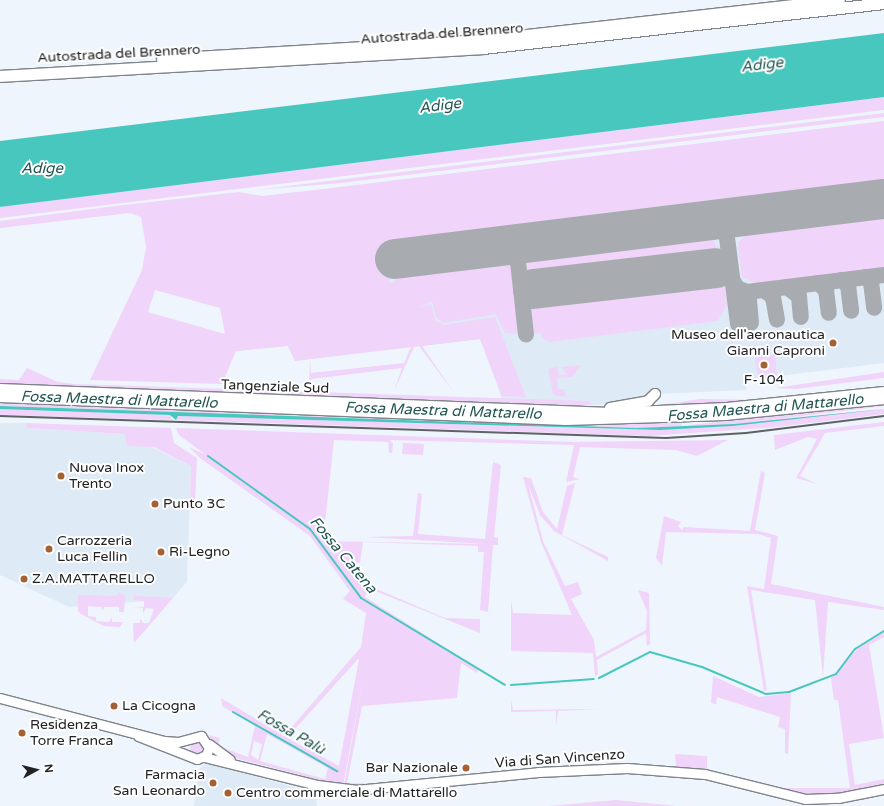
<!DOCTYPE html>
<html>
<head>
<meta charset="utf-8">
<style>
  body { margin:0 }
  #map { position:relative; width:884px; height:806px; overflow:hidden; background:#eff5fc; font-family:"Varela Round",sans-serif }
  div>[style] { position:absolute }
  .built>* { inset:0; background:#dfeaf7 }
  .green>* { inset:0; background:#f0d4fa }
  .round { border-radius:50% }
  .water>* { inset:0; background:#47c7bd }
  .stream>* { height:2px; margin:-1px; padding:0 1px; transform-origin:1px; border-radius:1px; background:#47c7bd }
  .taxiway>* { height:16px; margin:-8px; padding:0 8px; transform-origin:8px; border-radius:8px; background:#a8acb1 }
  .runway>* { height:40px; margin:-20px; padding:0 20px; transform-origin:20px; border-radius:20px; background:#a8acb1 }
  .roads { filter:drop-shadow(1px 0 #7f848a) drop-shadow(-1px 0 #7f848a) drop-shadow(0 1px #7f848a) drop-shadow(0 -1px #7f848a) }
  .secondary>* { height:9px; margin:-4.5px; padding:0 4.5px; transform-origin:4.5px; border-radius:4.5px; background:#fff }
  .trunk>* { height:10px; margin:-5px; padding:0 5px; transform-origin:5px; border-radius:5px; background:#fff }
  .motorway>* { height:11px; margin:-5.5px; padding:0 5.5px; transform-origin:5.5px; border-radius:5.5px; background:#fff }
  .rail>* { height:2px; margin:-1px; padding:0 1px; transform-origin:1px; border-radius:1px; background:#606366 }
  .dots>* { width:11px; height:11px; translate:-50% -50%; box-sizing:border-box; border:2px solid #fff; border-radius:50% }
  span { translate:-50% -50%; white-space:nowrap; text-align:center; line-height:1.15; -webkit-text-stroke:4px #fff; paint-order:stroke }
  .street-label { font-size:14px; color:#202224 }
  .poi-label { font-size:14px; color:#202224 }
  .right { translate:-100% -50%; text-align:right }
  .left { translate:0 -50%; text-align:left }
  .water-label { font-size:15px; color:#225752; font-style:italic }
  .north { position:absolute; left:16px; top:750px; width:40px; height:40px; -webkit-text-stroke:3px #fff; paint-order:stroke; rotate:83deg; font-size:11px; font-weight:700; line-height:16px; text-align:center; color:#202224 }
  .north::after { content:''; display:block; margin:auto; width:14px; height:18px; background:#202224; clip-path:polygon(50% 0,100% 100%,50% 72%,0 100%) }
</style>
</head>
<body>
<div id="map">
  <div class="built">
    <i style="clip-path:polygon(884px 122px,884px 363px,746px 380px,746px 390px,658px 394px,593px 405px,503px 401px,480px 339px,295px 361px,288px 346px,236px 351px,408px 181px)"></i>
    <i style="clip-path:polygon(0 423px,25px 423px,27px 428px,125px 434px,191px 466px,187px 582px,172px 599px,69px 607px,0 575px)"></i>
    <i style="clip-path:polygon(206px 763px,316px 793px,317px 806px,194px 806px,199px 769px)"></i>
  </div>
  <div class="green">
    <i style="clip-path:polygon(884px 97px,884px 110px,0 218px,0 207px)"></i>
    <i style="clip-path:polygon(884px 113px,884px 117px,341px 183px,255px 190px)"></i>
    <i style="clip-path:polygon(evenodd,884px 121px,884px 185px,394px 245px,397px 274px,388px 281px,391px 284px,407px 271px,516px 261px,525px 334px,505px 333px,496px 314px,443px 323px,436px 317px,432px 301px,417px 308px,431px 304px,435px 320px,444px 325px,495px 317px,526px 397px,502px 396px,480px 339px,422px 346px,455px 394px,419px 346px,414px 347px,394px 391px,402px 368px,311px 379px,309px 387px,310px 359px,295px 361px,288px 346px,236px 351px,222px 384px,90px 380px,142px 270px,146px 247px,141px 217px,130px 213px,0 228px,0 221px,115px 206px,239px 192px,262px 196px,323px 189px,884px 121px,155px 290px,220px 308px,225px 334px,148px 312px,155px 290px,884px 121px,411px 347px,404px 363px,311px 373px,310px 359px,411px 347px)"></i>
    <i style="clip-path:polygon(884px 213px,884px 271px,759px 285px,742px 277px,738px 243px,751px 230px)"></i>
    <i style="clip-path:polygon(703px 236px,713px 240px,720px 251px,727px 305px,718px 321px,550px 342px,542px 338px,541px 333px,528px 334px,520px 258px)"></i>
    <i style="clip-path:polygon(775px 355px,777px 376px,752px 379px,758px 377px,755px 356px)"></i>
    <i style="clip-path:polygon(581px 365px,572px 377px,557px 378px,558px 389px,564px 389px,565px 396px,586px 398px,556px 396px,553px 394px,548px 369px,557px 367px,559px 375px,567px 374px,561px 367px)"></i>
    <i style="clip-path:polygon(27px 368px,58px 382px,75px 384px,588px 401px,593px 405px,651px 395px,626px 402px,570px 407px,0 386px,0 379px,19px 380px)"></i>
    <i style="clip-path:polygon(884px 372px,884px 378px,795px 389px,775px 388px)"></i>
    <i style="clip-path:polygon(884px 386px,884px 389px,764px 402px,627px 410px,700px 399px,764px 400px)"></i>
    <i style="clip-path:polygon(0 401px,343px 417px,681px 421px,682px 426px,884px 402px,884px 406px,735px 424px,636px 428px,0 406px)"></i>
    <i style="clip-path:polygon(0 409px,171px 415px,172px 420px,0 415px)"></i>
    <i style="clip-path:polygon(884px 409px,884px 414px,777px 427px,649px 436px,176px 420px,178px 416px,660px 430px)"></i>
    <i style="clip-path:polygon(884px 422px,884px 426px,825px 433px,800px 476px,817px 484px,796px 478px,817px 439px,808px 437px,775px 450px,774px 435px)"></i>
    <i style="clip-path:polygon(25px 423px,171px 428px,174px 443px,197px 458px,195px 503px,190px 503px,191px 466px,154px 447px,127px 446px,125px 434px,27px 428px)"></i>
    <i style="clip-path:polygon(evenodd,176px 428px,574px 442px,728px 440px,697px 456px,676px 450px,580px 447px,573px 477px,580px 479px,566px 482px,574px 445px,389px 440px,393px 443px,392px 453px,389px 453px,388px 442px,334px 440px,323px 541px,486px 544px,366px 537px,413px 536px,418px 493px,422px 494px,418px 534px,485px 539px,493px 462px,501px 465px,494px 537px,498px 538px,498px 545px,493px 545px,488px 612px,480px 610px,484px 552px,478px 552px,478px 546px,363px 542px,360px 563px,350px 563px,357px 578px,367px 585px,445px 618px,480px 619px,480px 633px,368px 588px,365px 597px,479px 669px,477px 673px,461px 663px,457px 698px,362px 706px,347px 783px,392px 784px,344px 786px,364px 673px,343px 786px,231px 757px,212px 742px,210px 738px,209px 735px,220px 738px,218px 746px,248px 757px,255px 726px,222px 706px,221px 698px,284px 736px,361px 647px,366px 613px,343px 599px,350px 591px,310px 536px,200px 458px,189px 447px,206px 455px,179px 435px,176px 428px,358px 659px,359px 659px,339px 766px,287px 738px,358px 659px,176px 428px,267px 734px,328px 768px,325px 779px,260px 761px,267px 734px,176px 428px,254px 741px,262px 744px,258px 760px,251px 755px,254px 741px)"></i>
    <i style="clip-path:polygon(403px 443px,424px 444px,423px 455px,402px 454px)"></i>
    <i style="clip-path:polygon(761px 471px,765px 473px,755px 530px,778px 536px,771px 584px,884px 607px,884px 610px,828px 602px,823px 677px,815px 600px,751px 590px,767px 690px,764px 691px,747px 586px,764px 589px,771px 538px,758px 534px,666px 532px,662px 566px,656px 558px,664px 516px,681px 522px,678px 526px,682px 530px,684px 527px,750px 531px)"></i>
    <i style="clip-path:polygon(523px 477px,531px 478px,543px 512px,557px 529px,567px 486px,575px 483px,562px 535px,608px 557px,608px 561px,554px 531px,540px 515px,528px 484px,543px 541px,565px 586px,578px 582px,582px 594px,571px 599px,594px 640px,596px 657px,646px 630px,647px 611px,638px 590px,649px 593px,650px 644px,647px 646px,646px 633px,597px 660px,598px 674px,595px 677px,593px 653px,511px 651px,511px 600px,513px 613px,572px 615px,541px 542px)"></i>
    <i style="clip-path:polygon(118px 592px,125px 596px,124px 612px,119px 612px,119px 607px,104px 607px,103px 611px,101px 607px,88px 606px,88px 616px,96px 617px,96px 621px,109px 622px,112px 617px,112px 622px,123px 622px,120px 627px,104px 626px,81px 614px,78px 611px,78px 595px,117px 596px)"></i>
    <i style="clip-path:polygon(134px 592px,135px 596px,173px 598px,134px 643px,133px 623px,140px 623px,140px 618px,143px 623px,149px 623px,154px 609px,146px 608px,143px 613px,143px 608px,133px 608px,144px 607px,144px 601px,134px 600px)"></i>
    <i style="clip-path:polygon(884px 632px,884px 637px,869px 645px,884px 738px,849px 744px,855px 785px,884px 779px,884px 786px,825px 795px,785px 792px,785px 788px,850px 788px,838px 700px,834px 700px,831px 678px,858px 648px)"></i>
    <i style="clip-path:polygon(713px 676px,759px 697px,791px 693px,788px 754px,785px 753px,785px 729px,778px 727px,780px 717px,717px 697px,716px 704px,711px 703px)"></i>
    <i style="clip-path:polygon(511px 700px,513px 710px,599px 709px,558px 711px,556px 726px,556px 711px,511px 712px)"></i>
    <i class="round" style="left:190px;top:741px;width:14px;height:14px"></i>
    <i style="clip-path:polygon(675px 754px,707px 756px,707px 772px,676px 767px)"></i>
    <i style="clip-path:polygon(616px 800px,677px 806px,549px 806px)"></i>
  </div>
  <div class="water">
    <i style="clip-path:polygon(884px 33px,884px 97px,0 207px,0 141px)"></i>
    <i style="clip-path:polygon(0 406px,636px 428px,735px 424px,884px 409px,732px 426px,660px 430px,178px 416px,176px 420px,170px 415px,0 409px)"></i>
  </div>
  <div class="stream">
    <i style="left:208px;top:456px;width:125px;rotate:35.6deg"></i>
    <i style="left:310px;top:529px;width:86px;rotate:53.5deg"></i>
    <i style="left:361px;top:598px;width:168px;rotate:31.1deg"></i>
    <i style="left:599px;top:678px;width:57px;rotate:-27deg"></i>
    <i style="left:650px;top:652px;width:54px;rotate:16.1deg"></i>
    <i style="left:702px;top:667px;width:69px;rotate:22.9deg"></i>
    <i style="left:766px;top:694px;width:23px;rotate:-5deg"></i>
    <i style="left:789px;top:692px;width:50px;rotate:-21deg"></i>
    <i style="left:836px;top:674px;width:31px;rotate:-53deg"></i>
    <i style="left:855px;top:649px;width:34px;rotate:-32deg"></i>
    <i style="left:511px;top:685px;width:83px;rotate:-4.1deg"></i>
    <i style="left:233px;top:712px;width:120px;rotate:29.6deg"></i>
  </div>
  <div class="taxiway">
    <i style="left:702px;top:221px;width:18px"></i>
    <i style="left:720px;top:221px;width:11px;rotate:56deg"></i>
    <i style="left:726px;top:230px;width:95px;rotate:82.7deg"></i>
    <i style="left:726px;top:230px;width:16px;rotate:-52deg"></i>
    <i style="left:516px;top:244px;width:91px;rotate:83.7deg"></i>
    <i style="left:866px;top:277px;width:7px;rotate:45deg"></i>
    <i style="left:871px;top:282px;width:26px;rotate:83deg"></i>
    <i style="left:842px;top:280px;width:8px;rotate:40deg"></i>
    <i style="left:848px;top:285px;width:26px;rotate:83deg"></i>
    <i style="left:733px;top:281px;width:8px;rotate:60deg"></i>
    <i style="left:737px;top:288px;width:11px;rotate:22deg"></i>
    <i style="left:747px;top:292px;width:138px;rotate:-7.1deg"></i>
    <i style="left:818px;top:283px;width:11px;rotate:41deg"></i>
    <i style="left:826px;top:290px;width:23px;rotate:83deg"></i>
    <i style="left:787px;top:287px;width:15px;rotate:37deg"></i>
    <i style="left:799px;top:296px;width:21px;rotate:85deg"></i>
    <i style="left:764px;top:290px;width:11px;rotate:38deg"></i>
    <i style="left:773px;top:297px;width:23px;rotate:80deg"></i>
    <i style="left:742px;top:291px;width:11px;rotate:52deg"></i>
    <i style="left:749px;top:300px;width:23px;rotate:85deg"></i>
  </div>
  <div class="runway">
    <i style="left:395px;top:259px;width:493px;rotate:-7deg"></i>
    <i style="left:533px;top:289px;width:184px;rotate:-6.5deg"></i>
  </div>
  <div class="roads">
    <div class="secondary">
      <i style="left:0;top:698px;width:170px;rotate:14.7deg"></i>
      <i style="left:164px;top:741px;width:14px;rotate:4deg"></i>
      <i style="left:178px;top:742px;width:24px;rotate:-15deg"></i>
      <i style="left:201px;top:736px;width:14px;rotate:56deg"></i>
      <i style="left:209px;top:748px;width:8px;rotate:113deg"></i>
      <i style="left:206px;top:755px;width:10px;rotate:156deg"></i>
      <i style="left:197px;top:759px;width:63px;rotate:-158.7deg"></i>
      <i style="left:209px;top:744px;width:26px;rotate:37deg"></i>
      <i style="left:204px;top:757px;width:116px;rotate:13.9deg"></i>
      <i style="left:317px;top:785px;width:39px;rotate:7deg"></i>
      <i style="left:356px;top:790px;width:183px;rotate:-5.6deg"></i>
      <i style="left:538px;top:772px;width:89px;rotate:-2.6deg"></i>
      <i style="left:627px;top:768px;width:78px;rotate:4.4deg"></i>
      <i style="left:705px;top:774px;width:103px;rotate:14deg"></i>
      <i style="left:805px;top:799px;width:33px;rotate:-2deg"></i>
      <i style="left:838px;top:798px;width:47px;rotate:-11.1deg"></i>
    </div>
    <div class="trunk">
      <i style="left:0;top:389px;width:611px;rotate:2.25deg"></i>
      <i style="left:611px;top:413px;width:116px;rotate:-2.5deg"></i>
      <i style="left:727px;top:408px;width:158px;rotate:-5.8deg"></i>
      <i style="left:0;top:397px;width:566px;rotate:2.33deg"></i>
      <i style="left:566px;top:420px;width:159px;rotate:-1.8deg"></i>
      <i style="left:725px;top:415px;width:160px;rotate:-5.7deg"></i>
      <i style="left:610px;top:408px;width:39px;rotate:-10deg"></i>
      <i style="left:648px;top:401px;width:10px;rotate:-45deg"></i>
    </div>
    <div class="motorway">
      <i style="left:162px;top:59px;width:320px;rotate:-3.4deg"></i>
      <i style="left:481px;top:40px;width:360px;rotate:-6.4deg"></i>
      <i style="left:0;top:76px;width:484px;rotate:-3.3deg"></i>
      <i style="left:483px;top:48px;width:404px;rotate:-6.4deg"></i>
    </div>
  </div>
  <div class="rail">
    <i style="left:0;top:416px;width:666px;rotate:1.89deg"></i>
    <i style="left:666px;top:438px;width:80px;rotate:-3.6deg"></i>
    <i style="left:746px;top:433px;width:139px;rotate:-7deg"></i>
  </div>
  <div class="dots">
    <i style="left:833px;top:343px;background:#a56131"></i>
    <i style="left:764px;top:365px;background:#a56131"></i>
    <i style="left:61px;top:476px;background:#a56131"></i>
    <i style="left:155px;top:504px;background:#a56131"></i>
    <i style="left:49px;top:549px;background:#a56131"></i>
    <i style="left:161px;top:552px;background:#a56131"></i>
    <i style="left:24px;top:579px;background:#a56131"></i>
    <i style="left:114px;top:706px;background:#a56131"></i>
    <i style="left:22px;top:733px;background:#a56131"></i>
    <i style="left:466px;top:768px;background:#a56131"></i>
    <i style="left:213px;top:783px;background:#a56131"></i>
    <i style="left:228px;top:793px;background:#a56131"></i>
  </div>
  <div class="street-label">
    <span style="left:442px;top:34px;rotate:-4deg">Autostrada del Brennero</span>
    <span style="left:119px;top:54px;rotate:-3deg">Autostrada del Brennero</span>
    <span style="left:275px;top:387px;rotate:2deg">Tangenziale Sud</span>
    <span style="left:560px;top:759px;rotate:-4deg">Via di San Vincenzo</span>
  </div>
  <div class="poi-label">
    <span class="right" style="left:825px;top:343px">Museo dell'aeronautica<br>Gianni Caproni</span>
    <span style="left:764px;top:380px">F-104</span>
    <span class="left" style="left:69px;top:476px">Nuova Inox<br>Trento</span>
    <span class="left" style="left:163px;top:504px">Punto 3C</span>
    <span class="left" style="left:57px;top:549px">Carrozzeria<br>Luca Fellin</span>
    <span class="left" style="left:169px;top:552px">Ri-Legno</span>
    <span class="left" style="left:32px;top:579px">Z.A.MATTARELLO</span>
    <span class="left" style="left:122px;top:706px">La Cicogna</span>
    <span class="left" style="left:30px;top:733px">Residenza<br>Torre Franca</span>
    <span class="right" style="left:458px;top:768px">Bar Nazionale</span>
    <span class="right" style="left:205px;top:783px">Farmacia<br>San Leonardo</span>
    <span class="left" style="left:236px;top:793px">Centro commerciale di Mattarello</span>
  </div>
  <div class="water-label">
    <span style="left:762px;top:65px;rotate:-7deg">Adige</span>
    <span style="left:440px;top:106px;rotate:-7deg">Adige</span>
    <span style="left:42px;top:169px">Adige</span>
    <span style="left:119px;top:400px;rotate:2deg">Fossa Maestra di Mattarello</span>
    <span style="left:765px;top:408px;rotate:-5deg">Fossa Maestra di Mattarello</span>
    <span style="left:443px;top:411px;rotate:2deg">Fossa Maestra di Mattarello</span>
    <span style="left:343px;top:555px;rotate:50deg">Fossa Catena</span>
    <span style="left:291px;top:732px;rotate:30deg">Fossa Palù</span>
  </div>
  <div class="north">N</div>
</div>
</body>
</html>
